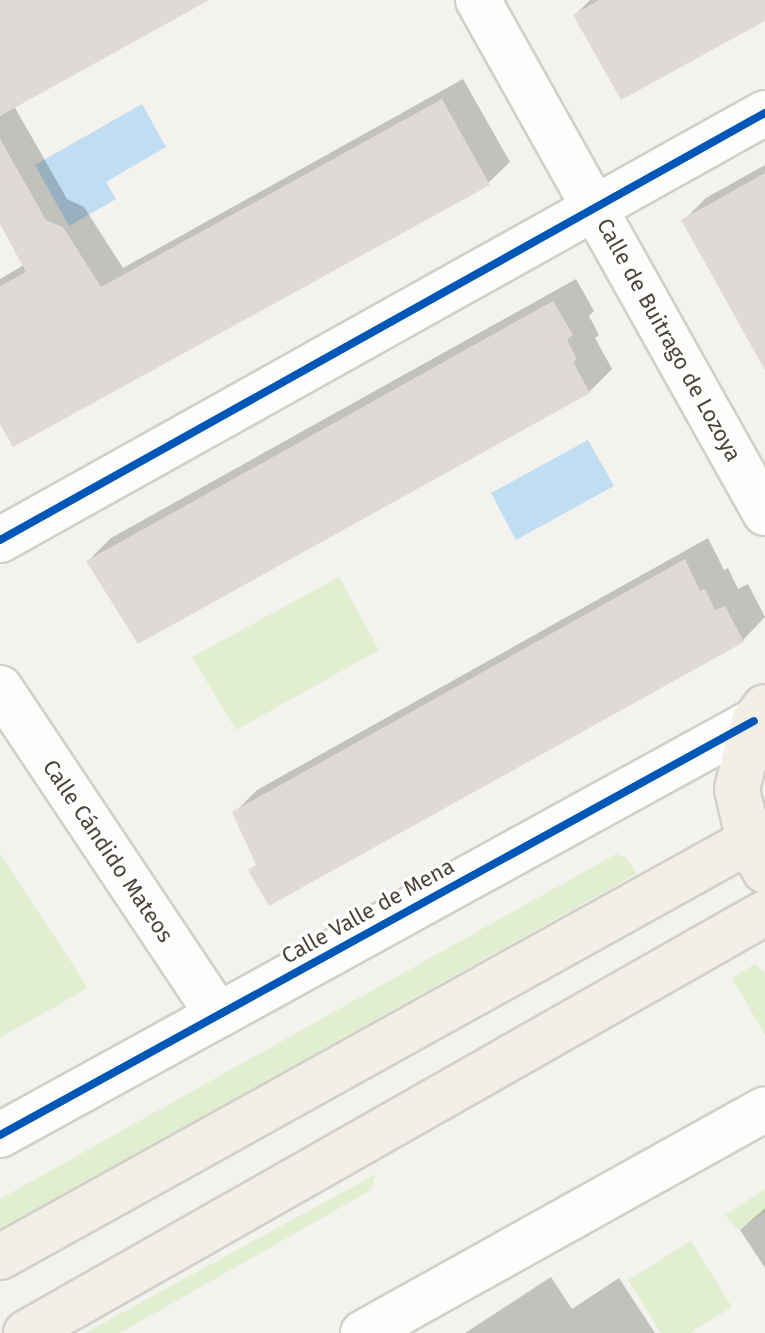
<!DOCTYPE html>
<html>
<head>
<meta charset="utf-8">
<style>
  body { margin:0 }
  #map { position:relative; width:765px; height:1333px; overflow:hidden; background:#f4f2ee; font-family:"Fira Sans",sans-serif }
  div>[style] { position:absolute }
  .green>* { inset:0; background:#e1eecf }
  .water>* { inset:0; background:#c0ddf1 }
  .shadow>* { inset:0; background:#0003 }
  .building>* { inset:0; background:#dedbd6 }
  .roads { filter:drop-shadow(2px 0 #d2d0cb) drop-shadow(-2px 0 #d2d0cb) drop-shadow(0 2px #d2d0cb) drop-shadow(0 -2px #d2d0cb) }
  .minor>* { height:44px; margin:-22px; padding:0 22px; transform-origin:22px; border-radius:22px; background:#fdfdfc }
  .major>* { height:44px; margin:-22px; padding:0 22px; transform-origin:22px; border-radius:22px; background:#f2efe6 }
  .cycleway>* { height:8px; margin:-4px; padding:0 4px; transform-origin:4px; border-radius:4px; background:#0057b8 }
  span { translate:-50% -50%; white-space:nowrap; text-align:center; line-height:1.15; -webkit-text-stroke:6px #fff; paint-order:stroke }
  .street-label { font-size:22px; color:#4b4439 }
</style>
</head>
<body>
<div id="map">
  <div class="green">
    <i style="clip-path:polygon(339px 577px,379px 650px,236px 730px,192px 657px)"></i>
    <i style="clip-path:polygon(0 853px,88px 988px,0 1038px)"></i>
    <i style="clip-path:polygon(616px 854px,627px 858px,636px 874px,0 1230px,0 1199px)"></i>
    <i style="clip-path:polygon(755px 964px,765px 973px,765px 1035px,732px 978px)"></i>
    <i style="clip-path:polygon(376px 1174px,371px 1190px,120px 1333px,85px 1333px)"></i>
    <i style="clip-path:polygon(765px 1189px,765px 1212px,738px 1230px,725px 1215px)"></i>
    <i style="clip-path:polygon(691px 1241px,732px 1307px,690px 1333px,661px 1333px,628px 1280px)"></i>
  </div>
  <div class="water">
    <i style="clip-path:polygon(142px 104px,166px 147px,106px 182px,116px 199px,69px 226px,35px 165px)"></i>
    <i style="clip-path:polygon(588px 440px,614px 486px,516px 540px,491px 493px)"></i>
  </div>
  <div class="shadow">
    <i style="clip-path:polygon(0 0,205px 0,14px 106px,67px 199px,84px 207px,123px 268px,463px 79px,510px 162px,488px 183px,0 419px,0 279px,24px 265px,0 220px)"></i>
    <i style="clip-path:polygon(590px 0,765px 0,765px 19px,575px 15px)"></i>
    <i style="clip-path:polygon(765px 165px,765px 366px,684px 220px,706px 198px)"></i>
    <i style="clip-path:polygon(576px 279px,594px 311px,589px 316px,599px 335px,595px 338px,612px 369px,589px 392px,88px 561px,111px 538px)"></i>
    <i style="clip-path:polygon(708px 538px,724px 570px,728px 568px,738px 589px,748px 584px,765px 617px,743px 640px,258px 864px,234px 813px,257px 790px)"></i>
    <i style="clip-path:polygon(765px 1208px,765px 1268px,740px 1230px)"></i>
    <i style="clip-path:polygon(551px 1277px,572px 1309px,619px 1278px,655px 1333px,465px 1333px)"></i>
  </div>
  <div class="building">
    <i style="clip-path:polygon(0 0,209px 0,0 116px)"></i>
    <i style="clip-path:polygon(599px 0,765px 0,765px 21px,621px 100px,573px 15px)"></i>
    <i style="clip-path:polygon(442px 99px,490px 185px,13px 447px,0 424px,0 286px,26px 272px,0 224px,0 139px,46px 220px,63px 227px,101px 287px)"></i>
    <i style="clip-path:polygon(765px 173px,765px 370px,681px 220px)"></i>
    <i style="clip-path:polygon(553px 301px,573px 335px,567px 340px,577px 359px,573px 362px,590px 393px,138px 644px,86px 561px)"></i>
    <i style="clip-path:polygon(685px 559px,700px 591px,705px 589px,715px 610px,725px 606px,744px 642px,269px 906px,248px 870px,256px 865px,232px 812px)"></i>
  </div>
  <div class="roads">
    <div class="minor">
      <i style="left:478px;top:0;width:588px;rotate:60.77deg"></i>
      <i style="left:0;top:540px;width:876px;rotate:-29.17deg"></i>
      <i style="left:0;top:688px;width:391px;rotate:56.3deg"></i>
      <i style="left:0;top:1135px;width:860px;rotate:-28.77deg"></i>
      <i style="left:363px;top:1333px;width:460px;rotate:-29.1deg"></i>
    </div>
    <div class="major">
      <i style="left:765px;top:707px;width:18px;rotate:128deg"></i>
      <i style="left:754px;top:721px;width:70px;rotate:104deg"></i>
      <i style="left:737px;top:789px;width:54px;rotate:77.2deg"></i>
      <i style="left:749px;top:842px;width:33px;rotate:61deg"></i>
      <i style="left:0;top:1257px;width:875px;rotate:-29.05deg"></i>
      <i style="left:26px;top:1333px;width:850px;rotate:-29.61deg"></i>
    </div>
  </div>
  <div class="cycleway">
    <i style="left:0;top:540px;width:876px;rotate:-29.17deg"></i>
    <i style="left:0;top:1135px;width:860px;rotate:-28.77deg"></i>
  </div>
  <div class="street-label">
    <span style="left:669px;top:340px;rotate:61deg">Calle de Buitrago de Lozoya</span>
    <span style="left:108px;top:851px;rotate:56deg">Calle Cándido Mateos</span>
    <span style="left:368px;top:911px;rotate:-29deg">Calle Valle de Mena</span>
  </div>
</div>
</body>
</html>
